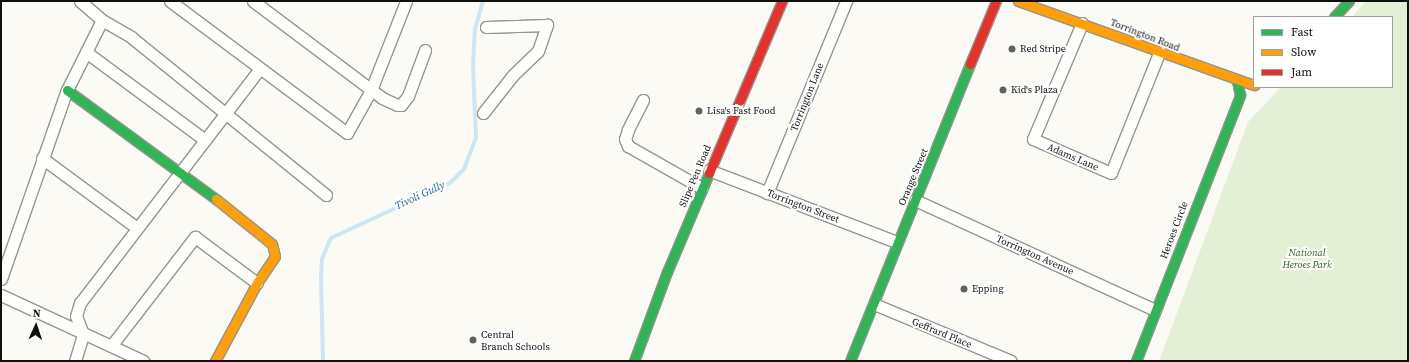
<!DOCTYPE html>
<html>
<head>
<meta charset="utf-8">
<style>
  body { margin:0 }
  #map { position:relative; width:1409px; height:362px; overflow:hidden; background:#fbfaf4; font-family:"Source Serif 4",serif }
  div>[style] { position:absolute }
  .green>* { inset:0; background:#e4f0d5 }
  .stream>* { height:4px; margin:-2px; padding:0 2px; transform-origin:2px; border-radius:2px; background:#cce6f3 }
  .roads { filter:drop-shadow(1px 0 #959592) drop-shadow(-1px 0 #959592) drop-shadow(0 1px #959592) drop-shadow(0 -1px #959592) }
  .street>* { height:11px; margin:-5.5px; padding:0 5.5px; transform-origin:5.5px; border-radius:5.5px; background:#fefefd }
  .fast>* { height:9px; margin:-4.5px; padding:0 4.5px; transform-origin:4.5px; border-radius:4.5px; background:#30b455 }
  .slow>* { height:9px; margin:-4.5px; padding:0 4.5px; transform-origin:4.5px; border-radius:4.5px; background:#ff9f0a }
  .jam>* { height:9px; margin:-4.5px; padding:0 4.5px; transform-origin:4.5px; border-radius:4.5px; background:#e5322d }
  .dots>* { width:11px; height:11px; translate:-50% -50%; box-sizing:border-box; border:2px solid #fff; border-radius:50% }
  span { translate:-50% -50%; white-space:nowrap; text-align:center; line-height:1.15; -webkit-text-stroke:4px #fff; paint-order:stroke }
  .street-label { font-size:10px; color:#0f0f0f }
  .poi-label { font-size:10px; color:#0f0f0f }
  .left { translate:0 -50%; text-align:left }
  .park-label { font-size:10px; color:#2f6322; font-style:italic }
  .water-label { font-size:11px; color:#1e639a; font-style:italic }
  .frame { position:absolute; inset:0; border:2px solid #0f0f0f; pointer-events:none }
  .legend { position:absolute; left:1253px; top:16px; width:140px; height:72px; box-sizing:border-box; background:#fff; border:1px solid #9f9f9f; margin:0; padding:5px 7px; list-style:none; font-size:12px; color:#0f0f0f }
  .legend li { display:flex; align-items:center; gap:8px; height:20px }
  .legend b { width:20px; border:1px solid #9f9f9f }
  .north { position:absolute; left:16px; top:306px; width:40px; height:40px; -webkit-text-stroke:3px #fff; paint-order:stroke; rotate:3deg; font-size:11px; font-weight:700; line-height:16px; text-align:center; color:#0f0f0f }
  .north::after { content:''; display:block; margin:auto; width:14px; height:18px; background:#0f0f0f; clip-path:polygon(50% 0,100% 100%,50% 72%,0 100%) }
</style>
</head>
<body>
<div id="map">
  <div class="green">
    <i style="clip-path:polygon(1366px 1px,1408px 1px,1408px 361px,1159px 361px,1248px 122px,1281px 87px,1392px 87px,1392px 17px,1352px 17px)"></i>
  </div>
  <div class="stream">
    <i style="left:323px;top:361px;width:83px;rotate:-91.4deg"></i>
    <i style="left:321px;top:278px;width:19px;rotate:-87deg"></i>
    <i style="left:322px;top:259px;width:23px;rotate:-67deg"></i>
    <i style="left:331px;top:238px;width:131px;rotate:-24.8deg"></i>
    <i style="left:450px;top:183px;width:20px;rotate:-45deg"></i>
    <i style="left:464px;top:169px;width:34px;rotate:-69deg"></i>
    <i style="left:476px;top:137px;width:71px;rotate:-92.4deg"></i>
    <i style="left:473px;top:66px;width:37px;rotate:-87deg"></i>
    <i style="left:475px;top:29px;width:29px;rotate:-74deg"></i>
  </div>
  <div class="roads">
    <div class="street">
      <i style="left:80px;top:1px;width:29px;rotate:41deg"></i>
      <i style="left:102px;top:20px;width:34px;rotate:30deg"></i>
      <i style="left:131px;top:37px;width:251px;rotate:39deg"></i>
      <i style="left:170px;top:1px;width:221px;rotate:36.7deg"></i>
      <i style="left:347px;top:133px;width:49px;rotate:-60.8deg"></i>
      <i style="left:371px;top:90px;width:96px;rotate:-68.5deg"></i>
      <i style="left:253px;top:1px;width:161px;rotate:36.9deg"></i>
      <i style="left:382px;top:98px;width:17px;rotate:24deg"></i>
      <i style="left:398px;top:105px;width:3px"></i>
      <i style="left:401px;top:105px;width:11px;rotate:-52deg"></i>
      <i style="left:408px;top:96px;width:49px;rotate:-69.7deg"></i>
      <i style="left:1082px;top:23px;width:126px;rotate:112.9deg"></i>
      <i style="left:1033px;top:139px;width:85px;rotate:23.6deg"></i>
      <i style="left:1111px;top:173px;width:129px;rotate:-68.2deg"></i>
      <i style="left:86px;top:52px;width:148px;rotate:36.5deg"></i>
      <i style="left:643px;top:100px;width:34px;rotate:117deg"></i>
      <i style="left:628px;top:130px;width:9px;rotate:108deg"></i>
      <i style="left:625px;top:139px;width:8px;rotate:67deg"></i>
      <i style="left:628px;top:146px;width:85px;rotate:29.6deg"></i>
      <i style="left:483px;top:113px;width:48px;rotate:-51.7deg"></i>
      <i style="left:513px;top:75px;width:35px;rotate:-44deg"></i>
      <i style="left:538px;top:51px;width:28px;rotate:-71deg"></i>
      <i style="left:547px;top:25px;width:61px;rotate:178.1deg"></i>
      <i style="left:42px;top:158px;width:118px;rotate:36.4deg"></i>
      <i style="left:709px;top:170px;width:201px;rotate:21deg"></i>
      <i style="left:767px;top:193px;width:208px;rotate:-67.6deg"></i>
      <i style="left:915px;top:200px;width:264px;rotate:24.6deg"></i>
      <i style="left:1px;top:279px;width:200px;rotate:-70.8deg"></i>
      <i style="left:67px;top:90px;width:78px;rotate:-63.4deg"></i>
      <i style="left:1px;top:295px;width:157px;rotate:24.9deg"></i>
      <i style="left:874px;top:304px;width:148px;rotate:22.6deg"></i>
      <i style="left:111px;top:346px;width:138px;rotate:-52.4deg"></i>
      <i style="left:195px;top:237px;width:77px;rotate:36.6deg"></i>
      <i style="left:75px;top:361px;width:28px;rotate:-73deg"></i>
      <i style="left:83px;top:334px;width:19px;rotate:-111deg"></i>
      <i style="left:76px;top:316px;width:14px;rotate:-73deg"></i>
      <i style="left:80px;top:303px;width:294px;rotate:-52.5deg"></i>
    </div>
    <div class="fast">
      <i style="left:1334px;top:17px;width:22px;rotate:-47deg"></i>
      <i style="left:67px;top:90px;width:185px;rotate:36.2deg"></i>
      <i style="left:634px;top:361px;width:95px;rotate:-69.7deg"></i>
      <i style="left:667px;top:272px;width:108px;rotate:-67deg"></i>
      <i style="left:850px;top:361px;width:320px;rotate:-68deg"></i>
      <i style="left:1136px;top:361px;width:286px;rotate:-68.6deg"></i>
      <i style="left:1240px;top:95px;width:14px;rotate:-102deg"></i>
    </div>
    <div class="slow">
      <i style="left:1018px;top:1px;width:251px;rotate:19.6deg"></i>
      <i style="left:215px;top:361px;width:89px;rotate:-61.7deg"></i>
      <i style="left:257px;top:283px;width:32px;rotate:-56deg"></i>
      <i style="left:275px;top:256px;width:12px;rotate:-104deg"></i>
      <i style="left:272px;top:244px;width:72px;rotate:-141.2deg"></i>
    </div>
    <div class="jam">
      <i style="left:970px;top:64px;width:68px;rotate:-67.6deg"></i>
      <i style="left:709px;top:173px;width:187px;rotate:-67deg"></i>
    </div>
  </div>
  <div class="dots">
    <i style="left:1012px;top:49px;background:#62615f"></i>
    <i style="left:1003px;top:90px;background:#62615f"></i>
    <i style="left:699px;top:111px;background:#62615f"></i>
    <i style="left:964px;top:289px;background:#62615f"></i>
    <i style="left:473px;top:340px;background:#62615f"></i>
  </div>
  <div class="street-label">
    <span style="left:1145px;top:35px;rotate:21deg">Torrington Road</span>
    <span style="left:807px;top:97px;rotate:-68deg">Torrington Lane</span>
    <span style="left:1073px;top:157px;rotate:23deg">Adams Lane</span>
    <span style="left:695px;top:176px;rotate:-67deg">Slipe Pen Road</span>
    <span style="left:913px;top:177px;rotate:-67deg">Orange Street</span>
    <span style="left:803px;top:206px;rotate:21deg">Torrington Street</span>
    <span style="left:1174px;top:230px;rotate:-69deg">Heroes Circle</span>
    <span style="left:1035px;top:255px;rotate:24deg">Torrington Avenue</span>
    <span style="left:942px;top:333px;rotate:22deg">Geffrard Place</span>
  </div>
  <div class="poi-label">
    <span class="left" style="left:1020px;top:49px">Red Stripe</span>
    <span class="left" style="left:1011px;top:90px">Kid's Plaza</span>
    <span class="left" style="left:707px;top:111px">Lisa's Fast Food</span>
    <span class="left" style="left:972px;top:289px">Epping</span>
    <span class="left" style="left:481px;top:340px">Central<br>Branch Schools</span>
  </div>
  <div class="park-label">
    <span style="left:1307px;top:258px">National<br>Heroes Park</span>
  </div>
  <div class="water-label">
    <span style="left:420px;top:196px;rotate:-25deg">Tivoli Gully</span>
  </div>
  <div class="frame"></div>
  <ul class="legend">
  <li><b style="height:5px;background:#30b455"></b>Fast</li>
  <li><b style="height:5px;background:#ff9f0a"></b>Slow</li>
  <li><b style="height:5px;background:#e5322d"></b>Jam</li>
  </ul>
  <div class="north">N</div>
</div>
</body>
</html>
